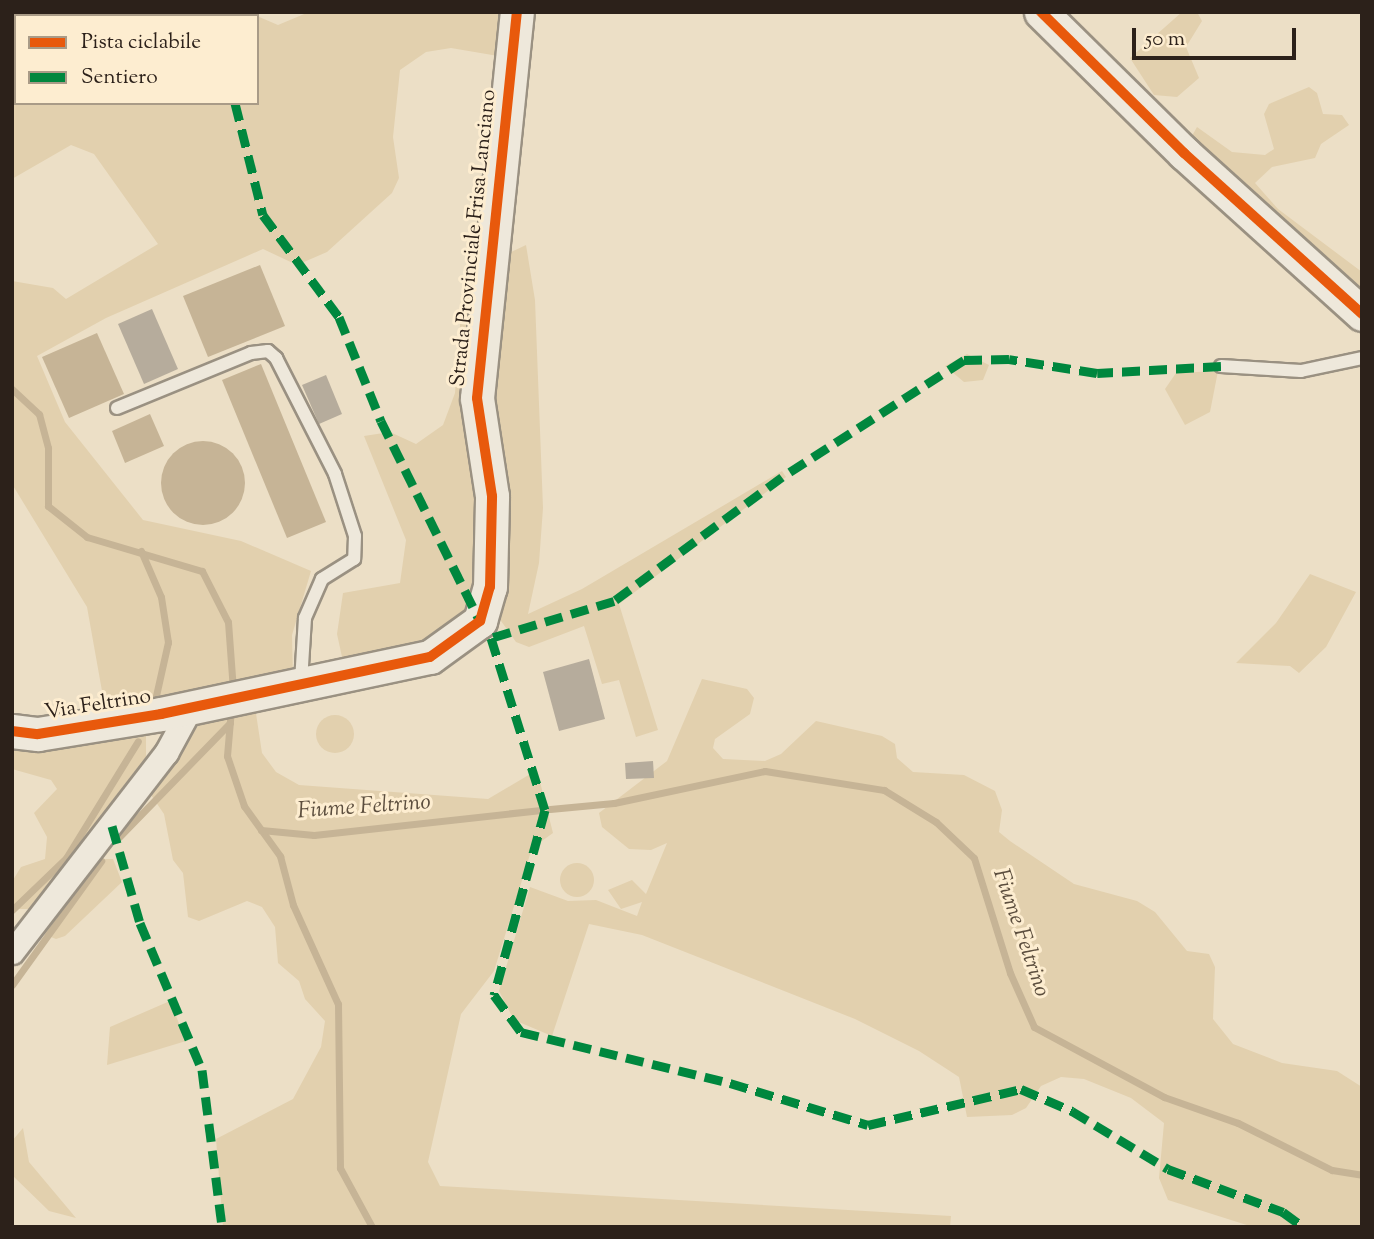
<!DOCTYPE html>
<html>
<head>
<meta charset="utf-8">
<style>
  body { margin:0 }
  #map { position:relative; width:1374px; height:1239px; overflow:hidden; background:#ecdfc6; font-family:"Sorts Mill Goudy",serif }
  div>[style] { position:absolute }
  .green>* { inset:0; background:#e2d0ae }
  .round { border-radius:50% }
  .water>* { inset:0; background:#c6b496 }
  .stream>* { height:7px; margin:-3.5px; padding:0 3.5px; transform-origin:3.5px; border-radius:3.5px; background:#c6b496 }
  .building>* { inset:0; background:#b6ac9c }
  .roads { filter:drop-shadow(2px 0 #9a9182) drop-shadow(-2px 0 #9a9182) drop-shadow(0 2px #9a9182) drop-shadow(0 -2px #9a9182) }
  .lane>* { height:12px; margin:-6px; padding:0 6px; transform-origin:6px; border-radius:6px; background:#eee8db }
  .street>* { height:23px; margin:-11.5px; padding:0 11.5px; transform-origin:11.5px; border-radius:11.5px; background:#eee8db }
  .secondary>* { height:33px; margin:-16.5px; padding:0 16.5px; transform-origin:16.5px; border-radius:16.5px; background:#eee8db }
  .quiet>* { height:9px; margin-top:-4.5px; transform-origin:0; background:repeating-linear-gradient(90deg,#00873e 0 18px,transparent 0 27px) }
  .cycleway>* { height:10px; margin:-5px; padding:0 5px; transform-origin:5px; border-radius:5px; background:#e8590c }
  span { translate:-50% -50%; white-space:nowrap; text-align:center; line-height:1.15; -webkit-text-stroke:6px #fdedd0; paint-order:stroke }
  .street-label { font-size:21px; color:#2c211a }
  .water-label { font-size:23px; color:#5c4e3e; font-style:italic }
  .frame { position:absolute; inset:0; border:14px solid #2c211a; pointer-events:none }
  .legend { position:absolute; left:14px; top:14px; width:245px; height:91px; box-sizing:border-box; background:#fdedd0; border:2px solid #a99b87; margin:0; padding:9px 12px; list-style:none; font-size:21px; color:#2c211a }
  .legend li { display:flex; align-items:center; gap:14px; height:35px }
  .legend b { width:35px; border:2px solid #a99b87 }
  .scale { position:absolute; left:1132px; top:28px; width:164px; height:32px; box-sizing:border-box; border:4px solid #2c211a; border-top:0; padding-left:9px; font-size:21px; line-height:24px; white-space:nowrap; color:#2c211a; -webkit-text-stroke:5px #fdedd0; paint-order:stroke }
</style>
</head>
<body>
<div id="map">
  <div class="green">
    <i style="clip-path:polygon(12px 12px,222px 16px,16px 16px,16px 103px,257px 103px,257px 16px,278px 25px,309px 12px,508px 12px,504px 57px,451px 48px,426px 52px,400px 70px,393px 137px,399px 178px,392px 193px,327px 252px,297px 265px,263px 249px,106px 318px,37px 356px,65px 422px,143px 520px,241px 541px,311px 571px,292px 635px,293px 678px,121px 712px,102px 691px,87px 607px,12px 484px,12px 281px,53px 288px,66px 299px,158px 244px,94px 154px,71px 145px,12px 179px)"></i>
    <i style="clip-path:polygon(1182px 12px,1197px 12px,1202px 21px,1186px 47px,1199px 78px,1177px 97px,1154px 95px,1130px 58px)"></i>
    <i style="clip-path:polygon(1309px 87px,1317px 93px,1323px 114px,1342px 115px,1349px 125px,1321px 144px,1315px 158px,1272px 167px,1255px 183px,1278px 209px,1362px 272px,1362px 300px,1188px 143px,1197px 127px,1232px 152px,1265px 155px,1274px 149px,1264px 114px,1269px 104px)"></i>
    <i style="clip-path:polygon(526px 245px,535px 300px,543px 508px,539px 563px,528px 614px,582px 589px,782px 471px,786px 477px,619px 604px,658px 730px,636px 737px,619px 680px,602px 684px,584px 626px,529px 647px,516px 642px,496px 614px,490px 386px,505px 255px)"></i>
    <i style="clip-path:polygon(489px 263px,473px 611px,431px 643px,344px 666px,337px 634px,343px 593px,400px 583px,406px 540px,364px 436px,390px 432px,416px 444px,443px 425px,455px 393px,462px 299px,470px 280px)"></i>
    <i style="clip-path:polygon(967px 354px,989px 365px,983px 380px,964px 382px,945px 366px)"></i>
    <i style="clip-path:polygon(1218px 371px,1210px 412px,1185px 425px,1165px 389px,1176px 373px)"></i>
    <i style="clip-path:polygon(1310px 574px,1356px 592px,1326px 647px,1299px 673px,1290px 666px,1236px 663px,1276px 623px)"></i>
    <i style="clip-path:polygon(702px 679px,747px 689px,754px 698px,750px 714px,715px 739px,713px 748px,723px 759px,765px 761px,781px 754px,816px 721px,882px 736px,895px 744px,897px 758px,913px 772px,964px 775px,995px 791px,1002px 810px,999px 832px,1010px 841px,1074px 884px,1137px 901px,1155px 912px,1187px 951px,1209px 954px,1215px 967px,1213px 1019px,1233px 1044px,1282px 1063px,1337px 1071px,1362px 1087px,1362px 1227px,1253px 1227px,1168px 1200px,1159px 1178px,1164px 1123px,1131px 1098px,1084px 1079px,1061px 1077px,1041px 1086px,1026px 1108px,1012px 1115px,967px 1117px,959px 1077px,919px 1051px,855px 1019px,642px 935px,589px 924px,552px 1036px,514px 1020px,499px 991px,530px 887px,568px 901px,596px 900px,637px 916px,642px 902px,621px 909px,608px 890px,632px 880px,646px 894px,667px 843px,651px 850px,629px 849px,602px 827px,599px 813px,667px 761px)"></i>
    <i style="clip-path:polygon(255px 707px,262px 753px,276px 772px,299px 785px,488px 799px,537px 770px,553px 833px,532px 848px,494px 971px,461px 1014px,428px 1162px,440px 1186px,951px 1216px,950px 1227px,223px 1227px,216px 1139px,293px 1099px,321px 1047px,325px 1021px,305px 999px,299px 981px,278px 963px,275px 927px,262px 907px,247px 901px,199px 921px,188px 917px,183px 873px,173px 860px,164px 814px,149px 792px,201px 722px)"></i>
    <i class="round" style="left:316px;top:715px;width:38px;height:38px"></i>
    <i style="clip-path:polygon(146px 736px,146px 757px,36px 909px,14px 909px,13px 880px,21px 867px,45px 859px,47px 837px,34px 813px,57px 789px,51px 780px,12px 769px,12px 745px,79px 746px)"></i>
    <i style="clip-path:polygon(100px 859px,113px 859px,122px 882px,65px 936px,56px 939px,41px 933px)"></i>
    <i class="round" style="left:560px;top:863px;width:34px;height:34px"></i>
    <i style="clip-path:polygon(170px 1001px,186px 1041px,107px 1065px,110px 1027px)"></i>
    <i style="clip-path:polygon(23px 1128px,29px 1162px,76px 1218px,49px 1211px,12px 1175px,12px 1141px)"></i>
  </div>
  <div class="water">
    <i style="clip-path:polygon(260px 265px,285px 326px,208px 357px,183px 296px)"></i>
    <i style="clip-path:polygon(97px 333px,124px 394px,69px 418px,42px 357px)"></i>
    <i style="clip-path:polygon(261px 364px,326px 522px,287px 538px,222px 380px)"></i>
    <i style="clip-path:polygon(150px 414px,164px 446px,125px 463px,112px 431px)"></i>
    <i class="round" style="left:161px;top:441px;width:84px;height:84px"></i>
  </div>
  <div class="stream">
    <i style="left:12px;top:389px;width:37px;rotate:43deg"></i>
    <i style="left:39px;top:414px;width:35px;rotate:75deg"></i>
    <i style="left:48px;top:448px;width:58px;rotate:90deg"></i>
    <i style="left:48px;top:506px;width:50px;rotate:38.5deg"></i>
    <i style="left:87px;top:537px;width:120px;rotate:16.5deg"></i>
    <i style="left:202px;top:571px;width:57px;rotate:63deg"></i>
    <i style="left:228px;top:622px;width:68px;rotate:85.8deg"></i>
    <i style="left:141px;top:551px;width:50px;rotate:66.5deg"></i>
    <i style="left:161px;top:597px;width:46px;rotate:81.2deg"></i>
    <i style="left:168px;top:642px;width:59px;rotate:102.6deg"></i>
    <i style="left:231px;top:709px;width:47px;rotate:94.9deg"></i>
    <i style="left:227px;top:756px;width:53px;rotate:71.2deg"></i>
    <i style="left:244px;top:806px;width:62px;rotate:54.2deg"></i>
    <i style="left:280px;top:856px;width:51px;rotate:75.1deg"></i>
    <i style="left:293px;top:905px;width:109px;rotate:65.6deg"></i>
    <i style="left:338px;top:1004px;width:164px;rotate:89.3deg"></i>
    <i style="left:340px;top:1168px;width:67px;rotate:61.5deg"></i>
    <i style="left:550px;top:809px;width:64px;rotate:-5.4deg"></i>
    <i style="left:614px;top:803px;width:154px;rotate:-12deg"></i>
    <i style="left:765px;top:771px;width:121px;rotate:9.1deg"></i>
    <i style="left:884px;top:790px;width:61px;rotate:31.6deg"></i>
    <i style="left:936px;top:822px;width:52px;rotate:43.5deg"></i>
    <i style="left:974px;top:858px;width:121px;rotate:72.6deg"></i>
    <i style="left:1010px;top:973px;width:59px;rotate:66deg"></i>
    <i style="left:1034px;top:1027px;width:148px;rotate:28.3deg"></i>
    <i style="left:1164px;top:1097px;width:78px;rotate:19.4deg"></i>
    <i style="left:1238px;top:1123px;width:105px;rotate:26.6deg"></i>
    <i style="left:1332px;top:1170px;width:30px;rotate:9deg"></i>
    <i style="left:261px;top:830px;width:53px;rotate:5.4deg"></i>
    <i style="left:314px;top:835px;width:226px;rotate:-6.3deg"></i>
    <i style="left:119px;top:837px;width:159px;rotate:-45.8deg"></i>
    <i style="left:12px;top:910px;width:75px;rotate:-43.9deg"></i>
    <i style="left:66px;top:858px;width:137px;rotate:-58.4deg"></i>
    <i style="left:12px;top:985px;width:153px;rotate:-54.3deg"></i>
  </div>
  <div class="building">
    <i style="clip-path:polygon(152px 309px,178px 369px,144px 384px,118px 324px)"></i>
    <i style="clip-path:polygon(326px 375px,342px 414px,319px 424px,302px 385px)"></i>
    <i style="clip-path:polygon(589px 659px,605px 719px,559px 731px,543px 672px)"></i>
    <i style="clip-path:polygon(653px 761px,654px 778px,626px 779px,625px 763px)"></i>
  </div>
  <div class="roads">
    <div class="lane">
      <i style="left:1221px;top:366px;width:80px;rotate:3.6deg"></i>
      <i style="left:1301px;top:371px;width:62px;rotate:-12deg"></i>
      <i style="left:117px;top:408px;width:145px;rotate:-22.3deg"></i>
      <i style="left:251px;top:353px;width:17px;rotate:-7deg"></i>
      <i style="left:268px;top:351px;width:11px;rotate:41deg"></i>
      <i style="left:276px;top:358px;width:130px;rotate:63deg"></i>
      <i style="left:335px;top:474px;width:65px;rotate:72.1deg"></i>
      <i style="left:355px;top:536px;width:23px;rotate:92deg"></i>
      <i style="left:354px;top:559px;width:38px;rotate:148deg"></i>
      <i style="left:322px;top:579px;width:43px;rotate:113.6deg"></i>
      <i style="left:305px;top:618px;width:64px;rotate:93.6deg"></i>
    </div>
    <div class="street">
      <i style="left:12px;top:952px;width:252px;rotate:-52.3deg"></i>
      <i style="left:166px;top:753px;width:50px;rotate:-61.4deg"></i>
    </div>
    <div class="secondary">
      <i style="left:1041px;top:12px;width:201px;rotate:44.6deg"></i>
      <i style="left:1184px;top:153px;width:240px;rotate:42.1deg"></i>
      <i style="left:12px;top:731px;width:26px;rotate:7deg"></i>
      <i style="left:38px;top:734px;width:125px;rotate:-9.2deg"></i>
      <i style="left:161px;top:714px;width:275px;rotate:-12deg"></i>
      <i style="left:430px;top:657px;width:62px;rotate:-35.8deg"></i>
      <i style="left:480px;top:621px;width:35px;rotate:-74deg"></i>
      <i style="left:490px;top:587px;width:91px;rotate:-88.7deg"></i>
      <i style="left:492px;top:496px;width:99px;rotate:-98.7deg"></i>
      <i style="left:477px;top:398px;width:388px;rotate:-84.1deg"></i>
    </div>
  </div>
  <div class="quiet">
    <i style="left:215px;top:12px;width:4px;rotate:76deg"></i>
    <i style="left:235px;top:103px;width:115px;rotate:76deg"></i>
    <i style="left:263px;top:215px;width:127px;rotate:53.3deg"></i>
    <i style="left:339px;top:317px;width:112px;rotate:68deg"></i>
    <i style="left:381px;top:421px;width:223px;rotate:63.7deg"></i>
    <i style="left:1221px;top:366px;width:124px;rotate:176.8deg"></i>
    <i style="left:1097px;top:373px;width:89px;rotate:-171deg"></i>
    <i style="left:1009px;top:359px;width:45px;rotate:178.7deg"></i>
    <i style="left:964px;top:360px;width:216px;rotate:147.3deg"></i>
    <i style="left:782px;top:477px;width:209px;rotate:143.6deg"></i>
    <i style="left:614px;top:601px;width:128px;rotate:163.3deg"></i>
    <i style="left:491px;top:638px;width:180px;rotate:72.6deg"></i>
    <i style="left:545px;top:810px;width:192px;rotate:105.4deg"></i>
    <i style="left:494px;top:995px;width:46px;rotate:53.9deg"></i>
    <i style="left:521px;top:1032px;width:215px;rotate:13.7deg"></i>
    <i style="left:730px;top:1083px;width:144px;rotate:16.9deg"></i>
    <i style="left:868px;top:1125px;width:157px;rotate:-13.2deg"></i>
    <i style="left:1021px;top:1089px;width:56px;rotate:23.3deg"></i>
    <i style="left:1072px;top:1111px;width:112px;rotate:31.1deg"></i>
    <i style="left:1168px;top:1169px;width:123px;rotate:20.5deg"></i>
    <i style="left:1283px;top:1212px;width:26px;rotate:36deg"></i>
    <i style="left:112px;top:826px;width:101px;rotate:73.9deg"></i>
    <i style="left:140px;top:923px;width:160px;rotate:67.1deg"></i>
    <i style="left:202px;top:1070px;width:158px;rotate:82.7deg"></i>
  </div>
  <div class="cycleway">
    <i style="left:1041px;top:12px;width:201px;rotate:44.6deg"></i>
    <i style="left:1184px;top:153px;width:240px;rotate:42.1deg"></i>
    <i style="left:12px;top:731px;width:26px;rotate:7deg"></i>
    <i style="left:38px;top:734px;width:125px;rotate:-9.2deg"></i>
    <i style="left:161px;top:714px;width:275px;rotate:-12deg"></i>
    <i style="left:430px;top:657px;width:62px;rotate:-35.8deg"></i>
    <i style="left:480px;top:621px;width:35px;rotate:-74deg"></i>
    <i style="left:490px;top:587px;width:91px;rotate:-88.7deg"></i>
    <i style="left:492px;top:496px;width:99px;rotate:-98.7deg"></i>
    <i style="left:477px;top:398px;width:388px;rotate:-84.1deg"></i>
  </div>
  <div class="street-label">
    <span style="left:474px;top:238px;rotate:-84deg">Strada Provinciale Frisa Lanciano</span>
    <span style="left:98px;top:705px;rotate:-9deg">Via Feltrino</span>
  </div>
  <div class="water-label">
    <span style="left:364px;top:808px;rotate:-4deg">Fiume Feltrino</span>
    <span style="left:1020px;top:933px;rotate:71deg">Fiume Feltrino</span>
  </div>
  <div class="frame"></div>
  <ul class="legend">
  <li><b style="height:9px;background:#e8590c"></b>Pista ciclabile</li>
  <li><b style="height:9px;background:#00873e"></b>Sentiero</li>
  </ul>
  <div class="scale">50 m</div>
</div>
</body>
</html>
